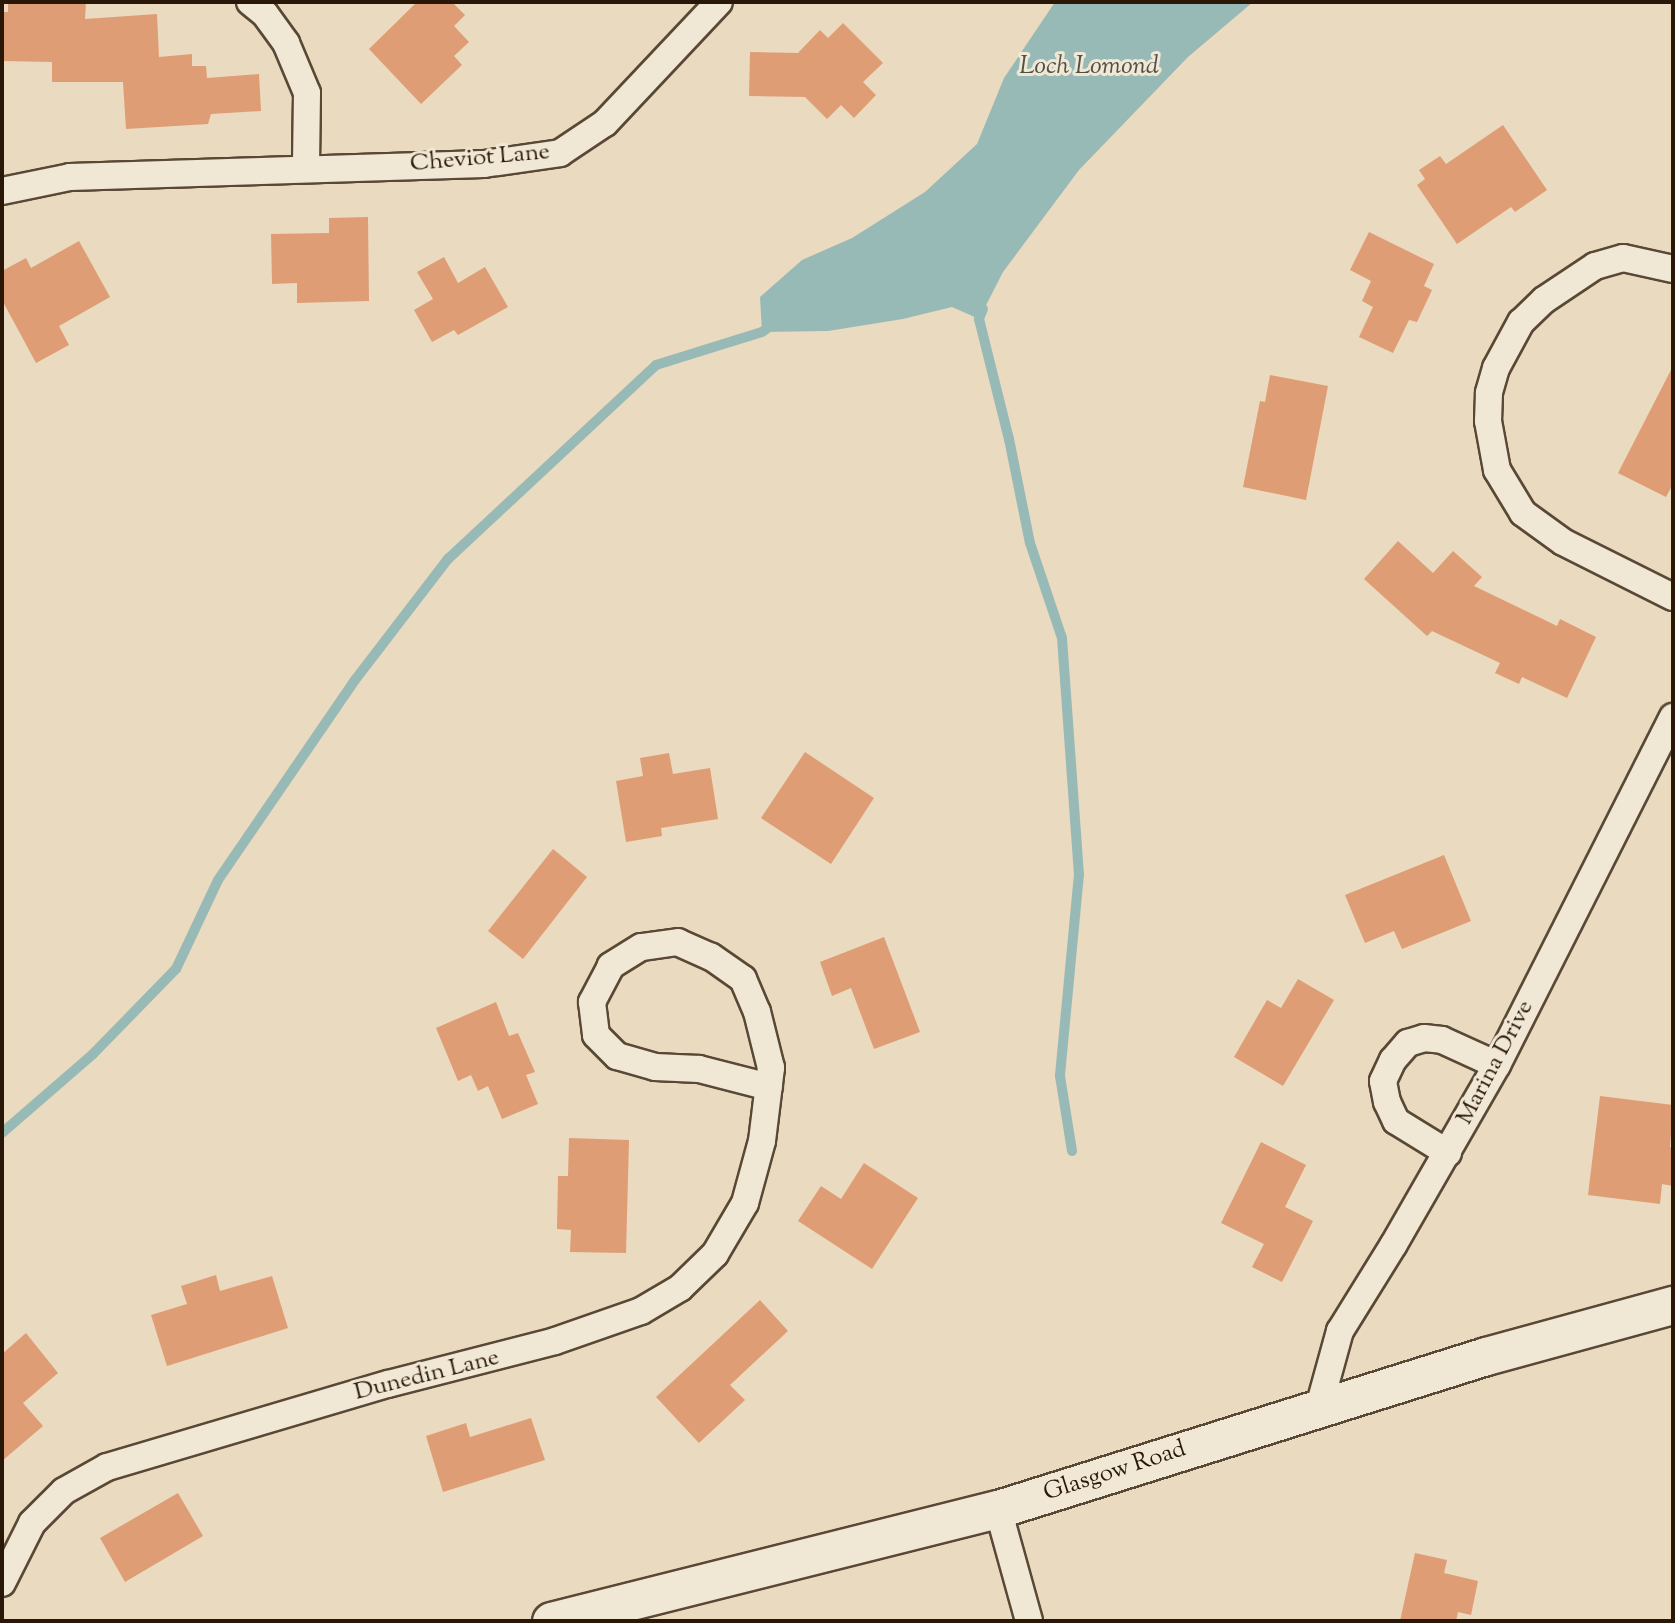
<!DOCTYPE html>
<html>
<head>
<meta charset="utf-8">
<style>
  body { margin:0 }
  #map { position:relative; width:1675px; height:1623px; overflow:hidden; background:#eadabf; font-family:"Sorts Mill Goudy",serif }
  div>[style] { position:absolute }
  .water>* { inset:0; background:#98bab7 }
  .stream>* { height:10px; margin:-5px; padding:0 5px; transform-origin:5px; border-radius:5px; background:#98bab7 }
  .building>* { inset:0; background:#df9d75 }
  .roads { filter:drop-shadow(2px 0 #594835) drop-shadow(-2px 0 #594835) drop-shadow(0 2px #594835) drop-shadow(0 -2px #594835) }
  .street>* { height:26px; margin:-13px; padding:0 13px; transform-origin:13px; border-radius:13px; background:#f1e7d5 }
  .secondary>* { height:37px; margin:-18.5px; padding:0 18.5px; transform-origin:18.5px; border-radius:18.5px; background:#f1e7d5 }
  span { translate:-50% -50%; white-space:nowrap; text-align:center; line-height:1.15; -webkit-text-stroke:6px #f1e7d5; paint-order:stroke }
  .street-label { font-size:24px; color:#291807 }
  .water-label { font-size:26px; color:#505145; font-style:italic }
  .frame { position:absolute; inset:0; border:4px solid #291807; pointer-events:none }
</style>
</head>
<body>
<div id="map">
  <div class="water">
    <i style="clip-path:polygon(1055px 2px,1253px 2px,1188px 57px,1079px 170px,1003px 272px,979px 319px,952px 307px,903px 319px,828px 331px,762px 332px,760px 297px,802px 260px,852px 238px,925px 192px,977px 144px,1004px 78px)"></i>
  </div>
  <div class="stream">
    <i style="left:983px;top:309px;width:11px;rotate:112deg"></i>
    <i style="left:979px;top:319px;width:124px;rotate:76deg"></i>
    <i style="left:1009px;top:439px;width:106px;rotate:78.6deg"></i>
    <i style="left:1030px;top:543px;width:100px;rotate:71.4deg"></i>
    <i style="left:1062px;top:638px;width:237px;rotate:85.9deg"></i>
    <i style="left:1079px;top:874px;width:203px;rotate:95.4deg"></i>
    <i style="left:1060px;top:1076px;width:76px;rotate:80.9deg"></i>
    <i style="left:2px;top:1133px;width:119px;rotate:-40.9deg"></i>
    <i style="left:92px;top:1055px;width:120px;rotate:-45.7deg"></i>
    <i style="left:176px;top:969px;width:98px;rotate:-64.7deg"></i>
    <i style="left:218px;top:880px;width:242px;rotate:-55.6deg"></i>
    <i style="left:355px;top:680px;width:153px;rotate:-52.5deg"></i>
    <i style="left:448px;top:559px;width:284px;rotate:-43deg"></i>
    <i style="left:656px;top:365px;width:111px;rotate:-17.3deg"></i>
    <i style="left:762px;top:332px;width:12px;rotate:-35deg"></i>
  </div>
  <div class="building">
    <i style="clip-path:polygon(8px 2px,86px 2px,85px 19px,157px 14px,159px 57px,192px 54px,192px 66px,206px 66px,207px 78px,259px 74px,261px 111px,211px 114px,208px 124px,126px 129px,123px 82px,52px 82px,52px 62px,2px 61px,2px 12px,8px 12px)"></i>
    <i style="clip-path:polygon(417px 2px,452px 2px,465px 15px,454px 26px,469px 42px,454px 56px,462px 65px,421px 104px,369px 49px)"></i>
    <i style="clip-path:polygon(843px 23px,883px 63px,863px 82px,876px 95px,854px 118px,841px 105px,827px 119px,805px 97px,749px 96px,750px 52px,798px 53px,820px 30px,828px 38px)"></i>
    <i style="clip-path:polygon(1503px 125px,1547px 190px,1515px 212px,1511px 207px,1457px 244px,1417px 185px,1425px 179px,1419px 170px,1440px 156px,1446px 164px)"></i>
    <i style="clip-path:polygon(368px 217px,369px 301px,297px 303px,297px 283px,272px 284px,271px 234px,329px 233px,329px 218px)"></i>
    <i style="clip-path:polygon(1369px 232px,1434px 264px,1424px 286px,1432px 290px,1417px 322px,1409px 320px,1393px 353px,1359px 337px,1373px 307px,1362px 301px,1371px 281px,1350px 270px)"></i>
    <i style="clip-path:polygon(79px 241px,110px 297px,59px 326px,69px 345px,36px 363px,2px 300px,2px 271px,26px 258px,31px 268px)"></i>
    <i style="clip-path:polygon(444px 257px,458px 283px,485px 267px,508px 307px,458px 335px,454px 330px,432px 342px,414px 310px,433px 299px,417px 272px)"></i>
    <i style="clip-path:polygon(1673px 366px,1673px 484px,1666px 497px,1618px 473px)"></i>
    <i style="clip-path:polygon(1270px 375px,1328px 386px,1306px 500px,1243px 487px,1260px 401px,1265px 402px)"></i>
    <i style="clip-path:polygon(1398px 541px,1433px 573px,1453px 551px,1482px 577px,1474px 586px,1557px 626px,1560px 619px,1596px 637px,1567px 698px,1522px 677px,1519px 684px,1495px 673px,1500px 663px,1432px 631px,1427px 636px,1364px 579px)"></i>
    <i style="clip-path:polygon(805px 752px,874px 798px,831px 864px,761px 818px)"></i>
    <i style="clip-path:polygon(669px 753px,673px 774px,710px 768px,718px 819px,661px 828px,662px 836px,626px 842px,616px 781px,643px 776px,640px 758px)"></i>
    <i style="clip-path:polygon(553px 849px,587px 877px,523px 959px,488px 931px)"></i>
    <i style="clip-path:polygon(1444px 855px,1471px 921px,1402px 949px,1394px 931px,1365px 943px,1345px 895px)"></i>
    <i style="clip-path:polygon(884px 937px,920px 1032px,874px 1049px,851px 988px,832px 996px,820px 962px)"></i>
    <i style="clip-path:polygon(1298px 979px,1334px 1000px,1283px 1086px,1234px 1057px,1267px 1000px,1281px 1008px)"></i>
    <i style="clip-path:polygon(496px 1002px,509px 1036px,518px 1033px,535px 1072px,526px 1075px,538px 1104px,502px 1119px,488px 1086px,478px 1091px,471px 1075px,458px 1081px,436px 1028px)"></i>
    <i style="clip-path:polygon(1600px 1096px,1673px 1105px,1670px 1147px,1673px 1148px,1673px 1186px,1662px 1184px,1660px 1204px,1588px 1195px)"></i>
    <i style="clip-path:polygon(569px 1138px,629px 1140px,626px 1253px,570px 1252px,571px 1230px,557px 1229px,558px 1176px,568px 1176px)"></i>
    <i style="clip-path:polygon(1261px 1142px,1306px 1165px,1285px 1207px,1313px 1221px,1282px 1282px,1252px 1267px,1264px 1244px,1221px 1223px)"></i>
    <i style="clip-path:polygon(864px 1163px,918px 1198px,872px 1269px,798px 1221px,821px 1186px,841px 1199px)"></i>
    <i style="clip-path:polygon(216px 1275px,220px 1291px,272px 1276px,288px 1328px,167px 1366px,151px 1315px,187px 1304px,181px 1286px)"></i>
    <i style="clip-path:polygon(760px 1300px,788px 1331px,730px 1385px,745px 1400px,699px 1443px,656px 1397px)"></i>
    <i style="clip-path:polygon(26px 1333px,58px 1373px,23px 1403px,43px 1426px,2px 1461px,2px 1354px)"></i>
    <i style="clip-path:polygon(531px 1418px,545px 1460px,443px 1492px,426px 1436px,466px 1423px,470px 1437px)"></i>
    <i style="clip-path:polygon(178px 1493px,203px 1536px,125px 1582px,100px 1538px)"></i>
    <i style="clip-path:polygon(1415px 1553px,1447px 1560px,1444px 1573px,1478px 1581px,1471px 1615px,1458px 1612px,1456px 1621px,1400px 1621px)"></i>
  </div>
  <div class="roads">
    <div class="street">
      <i style="left:250px;top:2px;width:19px;rotate:39deg"></i>
      <i style="left:265px;top:14px;width:36px;rotate:54deg"></i>
      <i style="left:286px;top:43px;width:54px;rotate:67.2deg"></i>
      <i style="left:307px;top:93px;width:74px;rotate:90.8deg"></i>
      <i style="left:2px;top:191px;width:69px;rotate:-11.6deg"></i>
      <i style="left:70px;top:177px;width:414px;rotate:-1.8deg"></i>
      <i style="left:484px;top:164px;width:77px;rotate:-8.2deg"></i>
      <i style="left:560px;top:153px;width:54px;rotate:-33.7deg"></i>
      <i style="left:605px;top:123px;width:166px;rotate:-46.7deg"></i>
      <i style="left:1673px;top:269px;width:51px;rotate:-167.6deg"></i>
      <i style="left:1623px;top:258px;width:29px;rotate:164deg"></i>
      <i style="left:1595px;top:266px;width:61px;rotate:146.3deg"></i>
      <i style="left:1544px;top:300px;width:32px;rotate:136deg"></i>
      <i style="left:1521px;top:322px;width:52px;rotate:118.5deg"></i>
      <i style="left:1496px;top:368px;width:26px;rotate:106deg"></i>
      <i style="left:1489px;top:393px;width:28px;rotate:92deg"></i>
      <i style="left:1488px;top:421px;width:50px;rotate:79.6deg"></i>
      <i style="left:1497px;top:470px;width:50px;rotate:58.8deg"></i>
      <i style="left:1523px;top:513px;width:49px;rotate:35.9deg"></i>
      <i style="left:1563px;top:542px;width:123px;rotate:26.6deg"></i>
      <i style="left:1448px;top:1153px;width:61px;rotate:-148.4deg"></i>
      <i style="left:1396px;top:1121px;width:21px;rotate:-115deg"></i>
      <i style="left:1387px;top:1102px;width:21px;rotate:-101deg"></i>
      <i style="left:1383px;top:1081px;width:23px;rotate:-65deg"></i>
      <i style="left:1393px;top:1060px;width:23px;rotate:-49deg"></i>
      <i style="left:1408px;top:1043px;width:17px;rotate:-17deg"></i>
      <i style="left:1424px;top:1038px;width:18px;rotate:6deg"></i>
      <i style="left:1442px;top:1040px;width:60px;rotate:24.4deg"></i>
      <i style="left:1319px;top:1407px;width:79px;rotate:-74.6deg"></i>
      <i style="left:1340px;top:1331px;width:102px;rotate:-58.2deg"></i>
      <i style="left:1394px;top:1244px;width:207px;rotate:-60.1deg"></i>
      <i style="left:1497px;top:1065px;width:390px;rotate:-63.2deg"></i>
      <i style="left:998px;top:1509px;width:116px;rotate:74.5deg"></i>
      <i style="left:2px;top:1583px;width:67px;rotate:-63.4deg"></i>
      <i style="left:32px;top:1523px;width:45px;rotate:-45deg"></i>
      <i style="left:64px;top:1491px;width:49px;rotate:-29.2deg"></i>
      <i style="left:107px;top:1467px;width:293px;rotate:-16.5deg"></i>
      <i style="left:388px;top:1384px;width:172px;rotate:-14.4deg"></i>
      <i style="left:555px;top:1341px;width:91px;rotate:-19.2deg"></i>
      <i style="left:641px;top:1311px;width:45px;rotate:-30.5deg"></i>
      <i style="left:680px;top:1288px;width:49px;rotate:-44.2deg"></i>
      <i style="left:715px;top:1254px;width:59px;rotate:-59.5deg"></i>
      <i style="left:745px;top:1203px;width:64px;rotate:-74.7deg"></i>
      <i style="left:762px;top:1141px;width:74px;rotate:-83deg"></i>
      <i style="left:771px;top:1068px;width:58px;rotate:-104deg"></i>
      <i style="left:757px;top:1012px;width:36px;rotate:-113deg"></i>
      <i style="left:743px;top:979px;width:39px;rotate:-145deg"></i>
      <i style="left:711px;top:957px;width:36px;rotate:-156deg"></i>
      <i style="left:678px;top:942px;width:37px;rotate:172deg"></i>
      <i style="left:641px;top:947px;width:36px;rotate:148deg"></i>
      <i style="left:611px;top:966px;width:41px;rotate:117.8deg"></i>
      <i style="left:592px;top:1002px;width:33px;rotate:83deg"></i>
      <i style="left:596px;top:1035px;width:30px;rotate:45deg"></i>
      <i style="left:617px;top:1056px;width:40px;rotate:16deg"></i>
      <i style="left:655px;top:1067px;width:44px;rotate:2.6deg"></i>
      <i style="left:699px;top:1069px;width:72px;rotate:14.4deg"></i>
    </div>
    <div class="secondary">
      <i style="left:551px;top:1621px;width:461px;rotate:-14.1deg"></i>
      <i style="left:998px;top:1509px;width:511px;rotate:-17.41deg"></i>
      <i style="left:1486px;top:1356px;width:194px;rotate:-15.3deg"></i>
    </div>
  </div>
  <div class="street-label">
    <span style="left:480px;top:159px;rotate:-5deg">Cheviot Lane</span>
    <span style="left:1496px;top:1063px;rotate:-62deg">Marina Drive</span>
    <span style="left:427px;top:1376px;rotate:-14deg">Dunedin Lane</span>
    <span style="left:1115px;top:1472px;rotate:-18deg">Glasgow Road</span>
  </div>
  <div class="water-label">
    <span style="left:1089px;top:67px">Loch Lomond</span>
  </div>
  <div class="frame"></div>
</div>
</body>
</html>
